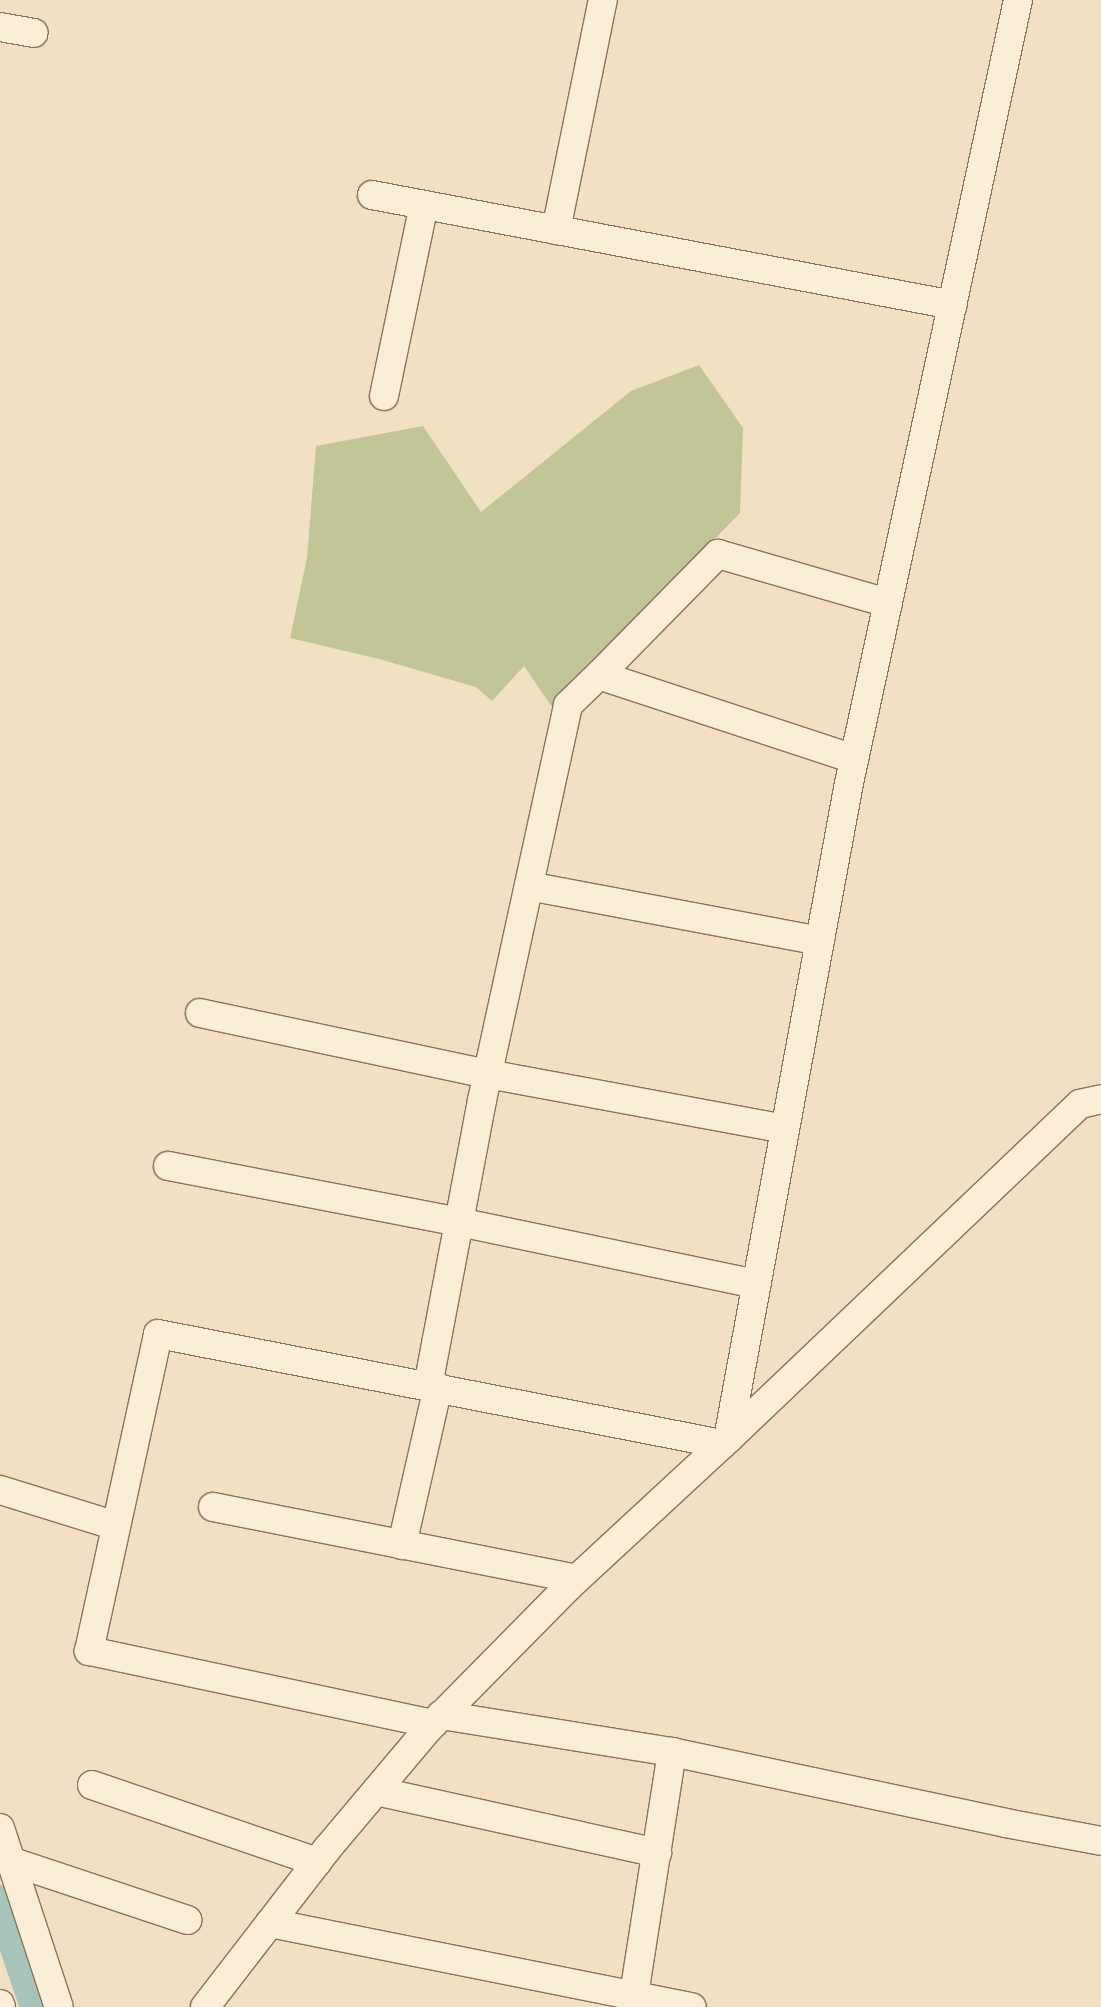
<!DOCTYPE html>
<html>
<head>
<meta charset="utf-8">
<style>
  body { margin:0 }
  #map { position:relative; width:1101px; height:2007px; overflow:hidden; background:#f1e0c3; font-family:Bitter,serif }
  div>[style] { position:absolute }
  .cemetery>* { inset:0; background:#c2c596 }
  .canal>* { height:32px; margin:-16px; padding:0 16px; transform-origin:16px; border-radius:16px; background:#a6c4b9 }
  .roads { filter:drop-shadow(1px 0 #8d7158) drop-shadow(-1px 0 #8d7158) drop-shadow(0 1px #8d7158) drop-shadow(0 -1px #8d7158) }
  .minor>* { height:28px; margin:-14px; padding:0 14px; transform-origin:14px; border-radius:14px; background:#fbeed7 }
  span { translate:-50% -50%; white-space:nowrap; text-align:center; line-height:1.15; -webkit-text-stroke:4.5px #f8ebd3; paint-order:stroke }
</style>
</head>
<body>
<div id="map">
  <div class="cemetery">
    <i style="clip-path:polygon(699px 365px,743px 428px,740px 513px,552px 707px,524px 666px,492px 701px,476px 687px,379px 659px,290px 638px,307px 558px,316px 446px,423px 426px,481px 512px,631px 391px)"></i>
  </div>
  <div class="canal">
    <i style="left:0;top:1901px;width:112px;rotate:71.2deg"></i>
  </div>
  <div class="roads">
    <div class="minor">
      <i style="left:0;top:27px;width:34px;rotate:10deg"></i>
      <i style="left:372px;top:195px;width:591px;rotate:10.72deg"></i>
      <i style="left:556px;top:230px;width:235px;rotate:-78.5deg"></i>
      <i style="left:384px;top:396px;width:195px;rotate:-78.2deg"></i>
      <i style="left:854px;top:759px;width:268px;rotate:-161.8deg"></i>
      <i style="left:599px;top:675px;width:170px;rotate:-45.5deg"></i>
      <i style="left:718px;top:554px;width:177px;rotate:16.1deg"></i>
      <i style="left:529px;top:886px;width:296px;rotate:10.7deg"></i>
      <i style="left:200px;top:1013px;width:294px;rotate:12deg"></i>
      <i style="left:488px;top:1074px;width:302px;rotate:10.5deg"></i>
      <i style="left:168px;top:1166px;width:296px;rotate:10.9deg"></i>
      <i style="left:459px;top:1222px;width:304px;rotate:11.8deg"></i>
      <i style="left:428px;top:1386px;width:291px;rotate:-79.3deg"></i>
      <i style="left:482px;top:1100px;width:404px;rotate:-77.7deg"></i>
      <i style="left:568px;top:705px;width:43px;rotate:-44.1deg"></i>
      <i style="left:728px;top:1439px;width:667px;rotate:-79.55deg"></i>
      <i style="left:849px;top:783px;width:801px;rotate:-77.82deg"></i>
      <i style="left:0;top:1490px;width:121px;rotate:17.2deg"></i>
      <i style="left:213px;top:1507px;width:370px;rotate:11.2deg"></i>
      <i style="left:402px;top:1545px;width:162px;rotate:-77.2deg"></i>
      <i style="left:441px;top:1715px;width:234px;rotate:9.1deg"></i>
      <i style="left:672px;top:1752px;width:258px;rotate:98.9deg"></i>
      <i style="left:433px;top:1724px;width:352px;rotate:-168deg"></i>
      <i style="left:89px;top:1651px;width:324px;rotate:-77.7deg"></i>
      <i style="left:158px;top:1334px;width:575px;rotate:11.04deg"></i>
      <i style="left:672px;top:1752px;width:341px;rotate:12deg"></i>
      <i style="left:1006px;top:1823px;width:97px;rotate:10.7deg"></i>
      <i style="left:92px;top:1785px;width:238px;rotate:18.9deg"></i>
      <i style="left:376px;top:1791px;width:288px;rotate:12.4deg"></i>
      <i style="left:0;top:1828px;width:188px;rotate:71.8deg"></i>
      <i style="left:10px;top:1861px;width:187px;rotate:18.4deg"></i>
      <i style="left:270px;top:1923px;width:430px;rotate:11.3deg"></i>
      <i style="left:0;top:2004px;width:3px;rotate:72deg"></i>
      <i style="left:205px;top:2007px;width:200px;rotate:-52.3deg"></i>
      <i style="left:327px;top:1849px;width:157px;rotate:-49.9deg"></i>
      <i style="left:428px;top:1729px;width:198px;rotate:-45.4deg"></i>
      <i style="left:567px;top:1588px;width:219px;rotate:-42.8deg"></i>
      <i style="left:728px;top:1439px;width:486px;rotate:-43.6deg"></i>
      <i style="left:1080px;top:1104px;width:22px;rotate:-13deg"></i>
    </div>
  </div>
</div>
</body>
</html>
